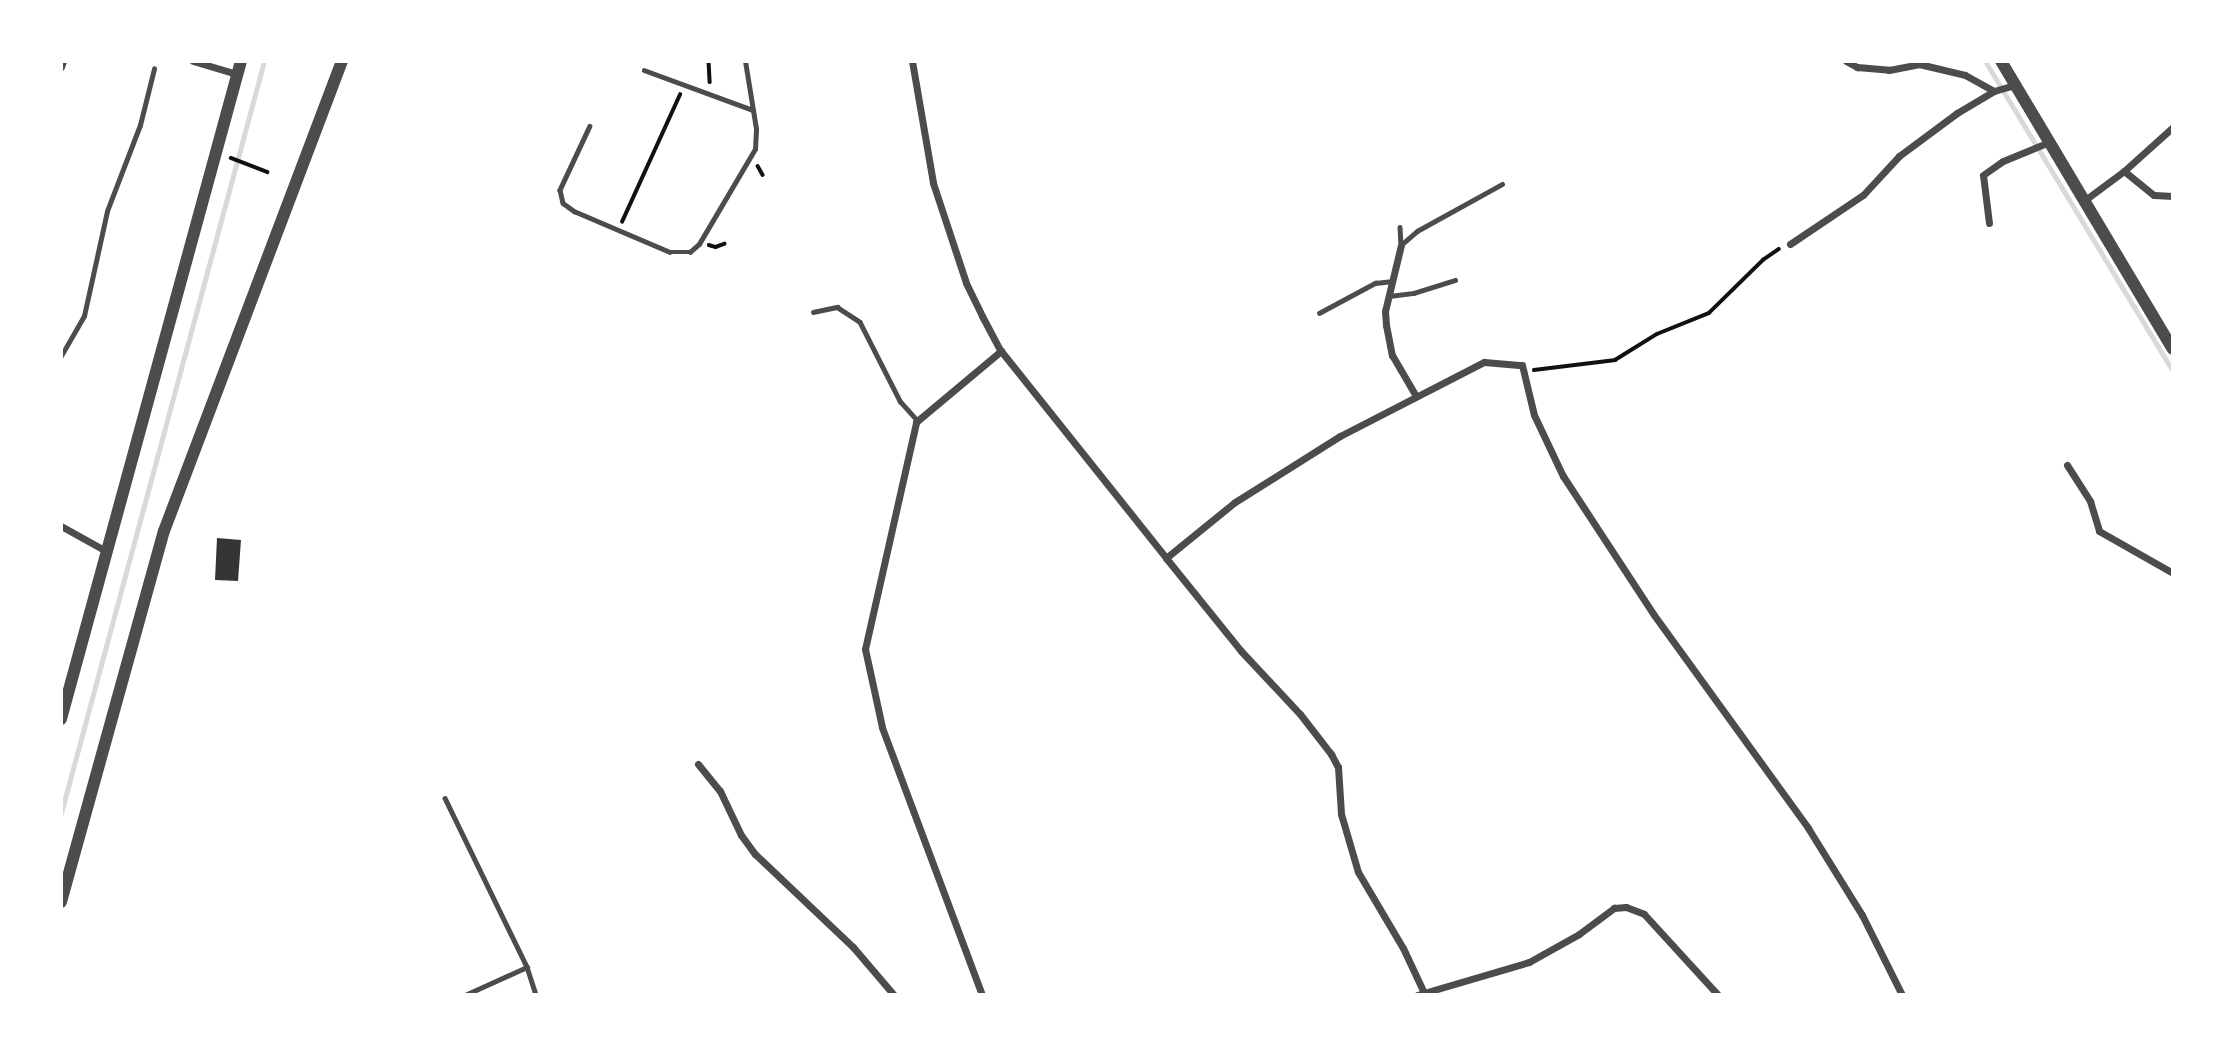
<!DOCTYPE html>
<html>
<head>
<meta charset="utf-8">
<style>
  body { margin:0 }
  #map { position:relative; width:2234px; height:1056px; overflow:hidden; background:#fff; font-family:Helvetica,sans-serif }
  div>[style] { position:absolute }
  .stream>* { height:5px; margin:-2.5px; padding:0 2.5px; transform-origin:2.5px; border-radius:2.5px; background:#d9d9d9 }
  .building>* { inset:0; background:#353535 }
  .path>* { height:3.5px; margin:-1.75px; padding:0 1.75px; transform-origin:1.75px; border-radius:1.75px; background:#111 }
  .service>* { height:4.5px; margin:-2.25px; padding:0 2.25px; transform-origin:2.25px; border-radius:2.25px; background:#4c4c4c }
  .minor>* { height:7px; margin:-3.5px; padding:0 3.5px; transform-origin:3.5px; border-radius:3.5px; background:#4c4c4c }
  .tertiary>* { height:12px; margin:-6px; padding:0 6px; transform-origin:6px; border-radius:6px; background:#4c4c4c }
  span { translate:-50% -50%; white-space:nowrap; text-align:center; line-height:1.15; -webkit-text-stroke:6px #fff; paint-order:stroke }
  .frame { position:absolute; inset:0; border:63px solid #fff; pointer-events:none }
</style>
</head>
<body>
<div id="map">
  <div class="stream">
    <i style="left:1985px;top:61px;width:363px;rotate:58.8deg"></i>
    <i style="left:61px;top:813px;width:779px;rotate:-74.89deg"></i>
  </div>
  <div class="building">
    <i style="clip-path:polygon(217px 538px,241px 540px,238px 581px,215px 580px)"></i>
  </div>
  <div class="path">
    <i style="left:709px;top:61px;width:21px;rotate:87deg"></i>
    <i style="left:231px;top:158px;width:39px;rotate:21deg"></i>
    <i style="left:758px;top:166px;width:10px;rotate:61deg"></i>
    <i style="left:622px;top:222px;width:140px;rotate:-65.5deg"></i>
    <i style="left:709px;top:245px;width:7px;rotate:16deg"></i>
    <i style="left:716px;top:247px;width:9px;rotate:-21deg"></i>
    <i style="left:1534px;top:370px;width:82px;rotate:-7deg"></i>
    <i style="left:1615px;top:360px;width:49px;rotate:-31.8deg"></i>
    <i style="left:1657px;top:334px;width:56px;rotate:-22deg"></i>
    <i style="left:1709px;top:313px;width:76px;rotate:-44.5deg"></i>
    <i style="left:1763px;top:260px;width:19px;rotate:-35deg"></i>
  </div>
  <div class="service">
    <i style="left:644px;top:70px;width:116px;rotate:20.2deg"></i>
    <i style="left:590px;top:126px;width:71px;rotate:115.1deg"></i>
    <i style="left:560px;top:190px;width:13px;rotate:77deg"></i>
    <i style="left:563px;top:203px;width:14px;rotate:36deg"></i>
    <i style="left:574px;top:211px;width:104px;rotate:23.1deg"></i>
    <i style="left:670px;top:252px;width:20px"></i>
    <i style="left:690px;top:252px;width:12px;rotate:-42deg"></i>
    <i style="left:699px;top:244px;width:110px;rotate:-59.5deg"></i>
    <i style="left:755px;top:149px;width:20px;rotate:-87deg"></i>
    <i style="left:756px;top:129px;width:69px;rotate:-99.2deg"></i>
    <i style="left:1400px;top:227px;width:17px;rotate:87deg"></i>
    <i style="left:1401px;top:245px;width:21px;rotate:-41deg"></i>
    <i style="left:1417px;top:231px;width:97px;rotate:-28.9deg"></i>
    <i style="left:1389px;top:296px;width:25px;rotate:-7deg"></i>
    <i style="left:1414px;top:293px;width:43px;rotate:-17.6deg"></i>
    <i style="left:813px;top:312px;width:25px;rotate:-12deg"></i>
    <i style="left:837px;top:307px;width:27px;rotate:33deg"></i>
    <i style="left:860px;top:322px;width:89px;rotate:63.1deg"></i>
    <i style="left:900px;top:401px;width:25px;rotate:48deg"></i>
    <i style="left:1319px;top:313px;width:64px;rotate:-28.2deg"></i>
    <i style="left:1375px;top:283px;width:18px;rotate:-6deg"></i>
    <i style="left:61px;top:356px;width:46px;rotate:-60.1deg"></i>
    <i style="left:84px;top:316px;width:107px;rotate:-77.6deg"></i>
    <i style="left:107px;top:211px;width:92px;rotate:-69deg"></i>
    <i style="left:140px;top:125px;width:58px;rotate:-76deg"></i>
    <i style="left:445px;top:798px;width:188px;rotate:64.1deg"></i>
    <i style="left:527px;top:967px;width:29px;rotate:72deg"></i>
    <i style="left:465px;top:995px;width:68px;rotate:-24.3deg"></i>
  </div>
  <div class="minor">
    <i style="left:193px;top:61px;width:46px;rotate:16.5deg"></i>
    <i style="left:912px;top:61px;width:124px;rotate:80.2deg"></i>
    <i style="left:933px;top:183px;width:105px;rotate:71.7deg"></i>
    <i style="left:966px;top:283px;width:37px;rotate:64deg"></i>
    <i style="left:982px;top:316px;width:40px;rotate:62deg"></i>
    <i style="left:1001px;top:351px;width:265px;rotate:51.4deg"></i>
    <i style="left:1166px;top:558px;width:119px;rotate:51.1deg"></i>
    <i style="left:1241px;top:651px;width:86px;rotate:46.9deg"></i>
    <i style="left:1300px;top:714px;width:51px;rotate:52.2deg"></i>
    <i style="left:1331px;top:754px;width:15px;rotate:62deg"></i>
    <i style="left:1338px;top:767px;width:47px;rotate:86.3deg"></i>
    <i style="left:1341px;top:814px;width:60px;rotate:73.7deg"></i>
    <i style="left:1358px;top:872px;width:88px;rotate:59.4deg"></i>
    <i style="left:1403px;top:948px;width:52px;rotate:64.9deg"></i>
    <i style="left:1846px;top:61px;width:13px;rotate:29deg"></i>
    <i style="left:1857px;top:67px;width:32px;rotate:5deg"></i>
    <i style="left:1889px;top:70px;width:31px;rotate:-11deg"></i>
    <i style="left:1919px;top:64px;width:47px;rotate:13.4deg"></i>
    <i style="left:1965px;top:75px;width:33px;rotate:29deg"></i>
    <i style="left:61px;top:67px;width:6px;rotate:-72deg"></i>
    <i style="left:2124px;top:171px;width:38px;rotate:39deg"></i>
    <i style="left:2154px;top:195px;width:19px;rotate:3deg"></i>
    <i style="left:2085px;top:200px;width:49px;rotate:-36.6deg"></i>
    <i style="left:2124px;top:171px;width:66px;rotate:-41.9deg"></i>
    <i style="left:1989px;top:223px;width:48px;rotate:-97.1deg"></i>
    <i style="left:1983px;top:175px;width:24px;rotate:-35deg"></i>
    <i style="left:2003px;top:161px;width:50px;rotate:-22.4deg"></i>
    <i style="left:1790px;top:244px;width:88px;rotate:-33.9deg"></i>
    <i style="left:1863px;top:195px;width:53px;rotate:-47.3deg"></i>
    <i style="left:1899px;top:156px;width:72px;rotate:-36.6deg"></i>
    <i style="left:1957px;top:113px;width:43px;rotate:-30.7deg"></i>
    <i style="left:1994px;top:91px;width:22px;rotate:-16deg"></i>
    <i style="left:1401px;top:245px;width:68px;rotate:103.6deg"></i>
    <i style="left:1385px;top:311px;width:14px;rotate:86deg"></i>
    <i style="left:1386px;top:325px;width:31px;rotate:79deg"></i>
    <i style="left:1392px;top:355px;width:48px;rotate:59.7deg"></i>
    <i style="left:2067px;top:465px;width:43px;rotate:57.4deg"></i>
    <i style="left:2090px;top:501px;width:31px;rotate:73deg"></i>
    <i style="left:2099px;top:531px;width:85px;rotate:29.6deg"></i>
    <i style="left:61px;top:526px;width:51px;rotate:29.1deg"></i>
    <i style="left:1166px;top:558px;width:89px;rotate:-39.1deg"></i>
    <i style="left:1235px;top:502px;width:124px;rotate:-32.2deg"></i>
    <i style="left:1340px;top:436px;width:162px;rotate:-27.2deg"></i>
    <i style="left:1484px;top:362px;width:38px;rotate:5deg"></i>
    <i style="left:1522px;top:365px;width:51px;rotate:76.5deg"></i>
    <i style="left:1534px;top:415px;width:68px;rotate:64.6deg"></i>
    <i style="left:1563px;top:476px;width:166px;rotate:56.8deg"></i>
    <i style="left:1654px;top:615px;width:263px;rotate:54.1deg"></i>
    <i style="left:1808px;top:828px;width:102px;rotate:58.2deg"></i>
    <i style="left:1862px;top:915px;width:89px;rotate:63.4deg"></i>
    <i style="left:698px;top:764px;width:35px;rotate:51deg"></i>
    <i style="left:720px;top:791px;width:49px;rotate:64.5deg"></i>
    <i style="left:741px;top:835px;width:24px;rotate:54deg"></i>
    <i style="left:755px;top:854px;width:135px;rotate:43.5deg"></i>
    <i style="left:853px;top:947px;width:63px;rotate:49.5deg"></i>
    <i style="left:982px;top:995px;width:286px;rotate:-110.5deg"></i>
    <i style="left:882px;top:727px;width:80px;rotate:-102.3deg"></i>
    <i style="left:865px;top:649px;width:233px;rotate:-77.3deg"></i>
    <i style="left:916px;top:422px;width:111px;rotate:-39.9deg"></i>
    <i style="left:1417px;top:995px;width:117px;rotate:-16.4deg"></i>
    <i style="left:1529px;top:962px;width:57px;rotate:-29.2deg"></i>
    <i style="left:1579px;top:934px;width:44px;rotate:-36.6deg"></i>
    <i style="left:1614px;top:908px;width:12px;rotate:-5deg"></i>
    <i style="left:1626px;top:907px;width:19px;rotate:21deg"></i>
    <i style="left:1644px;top:914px;width:110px;rotate:47.6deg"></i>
  </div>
  <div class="tertiary">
    <i style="left:2001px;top:61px;width:335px;rotate:59.2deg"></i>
    <i style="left:61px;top:719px;width:682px;rotate:-74.7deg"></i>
    <i style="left:61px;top:902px;width:385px;rotate:-74.5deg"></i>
    <i style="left:164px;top:531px;width:503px;rotate:-69.26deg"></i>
  </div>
  <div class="frame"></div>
</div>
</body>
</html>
